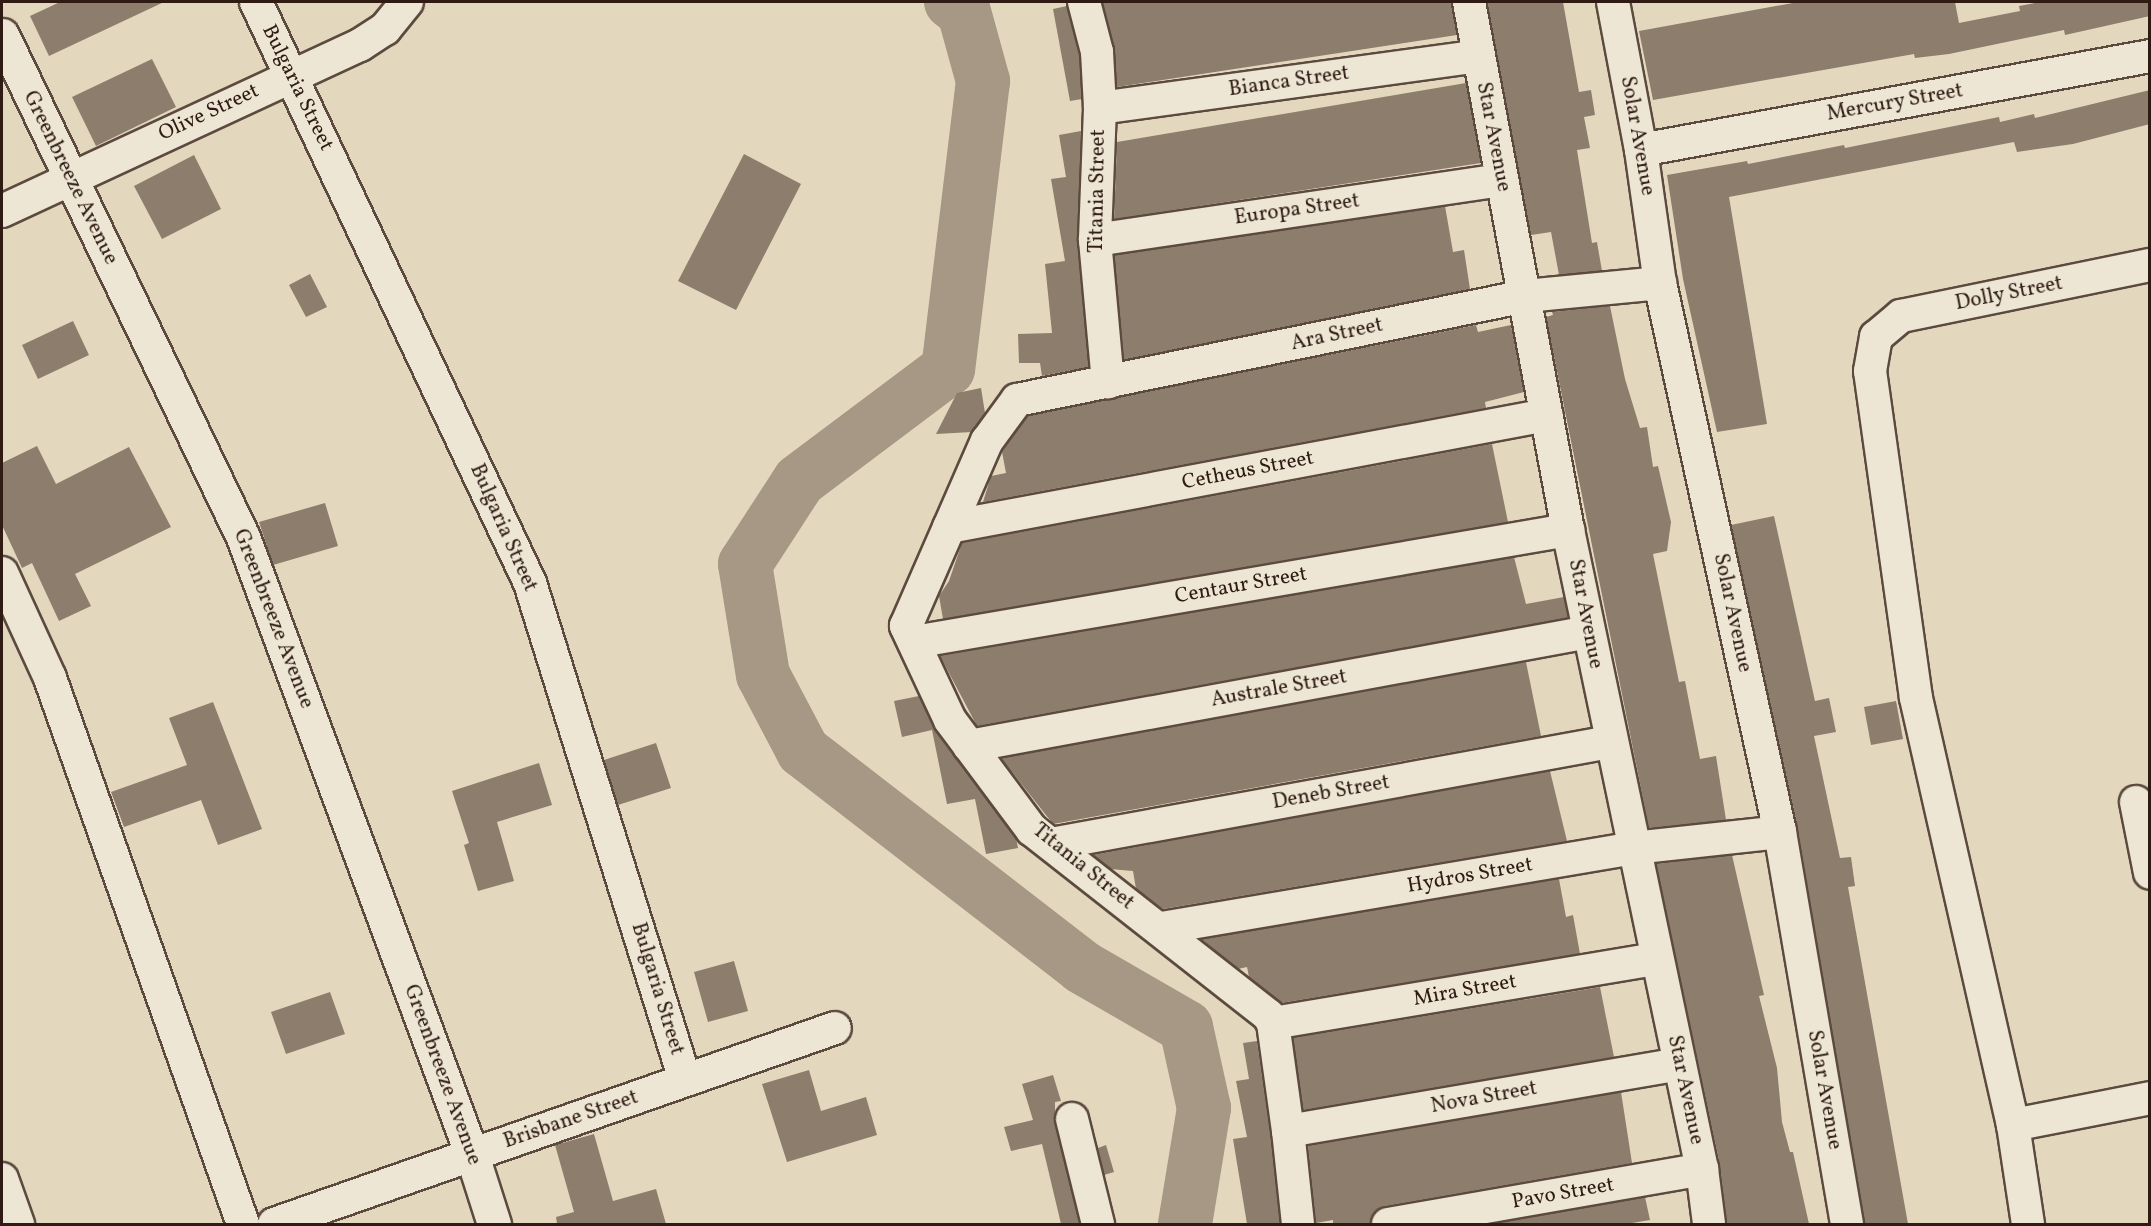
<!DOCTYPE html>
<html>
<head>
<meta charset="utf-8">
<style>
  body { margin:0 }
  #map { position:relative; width:2151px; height:1226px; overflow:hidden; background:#e3d8be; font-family:Vollkorn,serif }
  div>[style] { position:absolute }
  .river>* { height:54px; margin:-27px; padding:0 27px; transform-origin:27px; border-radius:27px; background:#a69884 }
  .building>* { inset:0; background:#8d7d6c }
  .roads { filter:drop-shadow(2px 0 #5c4a3e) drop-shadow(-2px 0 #5c4a3e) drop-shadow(0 2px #5c4a3e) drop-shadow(0 -2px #5c4a3e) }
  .minor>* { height:32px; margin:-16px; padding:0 16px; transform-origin:16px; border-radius:16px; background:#ede6d5 }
  .tertiary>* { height:33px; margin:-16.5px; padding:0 16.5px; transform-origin:16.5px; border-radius:16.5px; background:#ede6d5 }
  span { translate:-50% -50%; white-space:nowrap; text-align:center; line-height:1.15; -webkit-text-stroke:6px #ede6d5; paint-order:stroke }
  .street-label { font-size:21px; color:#2f1b14 }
  .frame { position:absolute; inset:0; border:3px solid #2f1b14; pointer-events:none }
</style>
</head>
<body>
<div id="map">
  <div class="river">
    <i style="left:951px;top:2px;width:16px;rotate:38deg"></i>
    <i style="left:964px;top:12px;width:72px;rotate:74.6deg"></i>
    <i style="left:983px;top:81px;width:290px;rotate:96.9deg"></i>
    <i style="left:948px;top:369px;width:186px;rotate:143.1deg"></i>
    <i style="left:799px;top:481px;width:99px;rotate:123deg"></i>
    <i style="left:745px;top:564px;width:112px;rotate:80.8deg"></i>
    <i style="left:763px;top:675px;width:86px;rotate:62.2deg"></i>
    <i style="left:803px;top:751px;width:353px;rotate:37.7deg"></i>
    <i style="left:1082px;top:967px;width:120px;rotate:30deg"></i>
    <i style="left:1186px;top:1027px;width:83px;rotate:77.5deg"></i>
    <i style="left:1204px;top:1108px;width:118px;rotate:99.3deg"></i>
  </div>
  <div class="building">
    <i style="clip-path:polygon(60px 2px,164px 2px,49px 56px,30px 16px)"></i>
    <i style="clip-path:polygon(1102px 2px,1452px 2px,1457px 35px,1117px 87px,1114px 48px)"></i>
    <i style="clip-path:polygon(1487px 2px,1563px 2px,1579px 92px,1591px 90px,1595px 115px,1584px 117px,1590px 148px,1577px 150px,1592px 243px,1597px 242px,1602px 271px,1559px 275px,1551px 232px,1531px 235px)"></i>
    <i style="clip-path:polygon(1798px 2px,1955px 2px,1959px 23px,2020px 11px,2019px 6px,2040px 2px,2150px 2px,2150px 16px,2065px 35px,2064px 30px,1949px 54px,1915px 58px,1914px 54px,1653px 100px,1639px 31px)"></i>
    <i style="clip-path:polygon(1067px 6px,1079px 55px,1082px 99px,1070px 101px,1053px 9px)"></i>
    <i style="clip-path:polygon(152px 59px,176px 107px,96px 146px,72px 97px)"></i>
    <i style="clip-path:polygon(1466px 83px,1481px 163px,1114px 219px,1117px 142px)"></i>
    <i style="clip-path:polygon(2150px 90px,2150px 124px,2073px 144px,2017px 152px,2014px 142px,1729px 197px,1767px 424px,1717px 432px,1683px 279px,1667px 175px,1747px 161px,1748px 164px,1844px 145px,1845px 148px,1999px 117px,2000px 122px,2034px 114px,2035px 118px)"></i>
    <i style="clip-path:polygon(1081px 131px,1077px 242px,1089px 367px,1042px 376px,1040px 363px,1019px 363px,1018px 334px,1052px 333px,1045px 264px,1065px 261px,1051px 179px,1066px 177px,1059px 135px)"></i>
    <i style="clip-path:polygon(744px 154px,801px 184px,736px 310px,678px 281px)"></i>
    <i style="clip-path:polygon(194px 155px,221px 209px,162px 239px,134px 186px)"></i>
    <i style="clip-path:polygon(1445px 206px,1453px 252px,1464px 250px,1470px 289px,1124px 360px,1114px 255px)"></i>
    <i style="clip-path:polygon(310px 274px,327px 307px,306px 317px,289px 285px)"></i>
    <i style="clip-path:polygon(1610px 306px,1625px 379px,1640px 428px,1647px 427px,1653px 467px,1658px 466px,1671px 522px,1667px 551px,1653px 554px,1679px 682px,1685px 681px,1700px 759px,1716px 756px,1726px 820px,1649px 828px,1546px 317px,1553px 315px,1552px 312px)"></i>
    <i style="clip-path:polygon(73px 321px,89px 355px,38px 379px,22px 345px)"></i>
    <i style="clip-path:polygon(1476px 325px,1478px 332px,1511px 325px,1524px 392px,1485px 402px,1486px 408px,983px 502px,991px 476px,1006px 473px,1002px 452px,1027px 416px)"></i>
    <i style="clip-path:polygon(981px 388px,985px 413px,972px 432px,936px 434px,957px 393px)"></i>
    <i style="clip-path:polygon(1492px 444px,1508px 522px,943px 619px,939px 596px,949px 581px,962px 543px)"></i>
    <i style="clip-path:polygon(37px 446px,56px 484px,129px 447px,171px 527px,75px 574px,91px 606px,59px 621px,32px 563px,22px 568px,2px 525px,2px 463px)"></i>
    <i style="clip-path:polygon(325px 503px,338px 546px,273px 565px,259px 522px)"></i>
    <i style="clip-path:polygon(1774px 516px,1815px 701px,1829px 698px,1836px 732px,1814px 736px,1840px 858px,1851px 857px,1855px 886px,1848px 887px,1908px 1224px,1864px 1224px,1798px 829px,1731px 525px)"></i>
    <i style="clip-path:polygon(1514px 557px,1526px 604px,1564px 597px,1568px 618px,977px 726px,940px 656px)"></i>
    <i style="clip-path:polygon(1526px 662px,1541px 736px,1053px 824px,1001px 758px)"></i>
    <i style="clip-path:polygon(919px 696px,935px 731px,1016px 838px,1018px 848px,986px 854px,975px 799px,947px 804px,932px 730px,902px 737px,894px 701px)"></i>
    <i style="clip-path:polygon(1896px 701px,1903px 739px,1871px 745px,1864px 707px)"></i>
    <i style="clip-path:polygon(213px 702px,262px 829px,218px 845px,201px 800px,124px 827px,111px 792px,187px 765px,169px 718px)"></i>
    <i style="clip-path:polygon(656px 743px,671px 788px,618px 805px,604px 760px)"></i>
    <i style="clip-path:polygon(539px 763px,552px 805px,497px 822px,514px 881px,478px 891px,464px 845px,469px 843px,452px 791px)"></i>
    <i style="clip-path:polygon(1550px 771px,1567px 841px,1163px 909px,1136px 889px,1133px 871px,1110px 869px,1093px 855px)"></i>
    <i style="clip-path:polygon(1732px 855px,1764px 995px,1759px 996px,1777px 1068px,1782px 1122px,1790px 1152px,1793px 1152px,1809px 1224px,1727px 1224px,1720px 1165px,1656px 864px)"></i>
    <i style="clip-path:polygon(1559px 879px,1566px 917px,1573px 915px,1580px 954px,1281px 1003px,1249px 977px,1247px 967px,1238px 969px,1201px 939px)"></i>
    <i style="clip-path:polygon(734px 961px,748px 1011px,708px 1022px,694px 972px)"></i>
    <i style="clip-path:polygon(1600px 987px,1614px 1057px,1303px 1110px,1293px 1038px)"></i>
    <i style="clip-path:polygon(330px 992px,345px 1034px,286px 1054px,271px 1012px)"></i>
    <i style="clip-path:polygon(1257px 1041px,1270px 1133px,1280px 1224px,1247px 1224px,1233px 1139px,1247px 1137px,1236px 1081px,1249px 1079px,1243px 1043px)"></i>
    <i style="clip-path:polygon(809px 1070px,821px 1111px,866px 1097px,877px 1135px,787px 1162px,762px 1084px)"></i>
    <i style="clip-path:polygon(1053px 1075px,1061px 1101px,1055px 1102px,1055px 1123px,1080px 1224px,1061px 1224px,1042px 1144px,1011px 1151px,1004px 1127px,1033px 1120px,1022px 1084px)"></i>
    <i style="clip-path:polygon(1621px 1092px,1632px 1163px,1385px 1206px,1376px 1211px,1370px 1224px,1333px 1224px,1333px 1220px,1316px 1223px,1308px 1146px)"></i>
    <i style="clip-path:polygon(594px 1134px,613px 1201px,656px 1189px,666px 1224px,557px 1224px,556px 1217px,574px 1212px,555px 1145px)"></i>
    <i style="clip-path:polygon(1106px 1145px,1114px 1172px,1104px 1175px,1098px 1148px)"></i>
    <i style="clip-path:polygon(1645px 1197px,1650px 1220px,1626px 1224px,1489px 1224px)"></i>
  </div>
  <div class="roads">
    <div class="minor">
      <i style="left:256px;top:2px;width:642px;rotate:64.75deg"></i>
      <i style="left:530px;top:583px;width:521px;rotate:72.68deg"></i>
      <i style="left:1084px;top:2px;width:52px;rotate:75.4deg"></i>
      <i style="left:1097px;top:52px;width:56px;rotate:86.9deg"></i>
      <i style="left:1100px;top:108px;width:132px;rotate:92.2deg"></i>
      <i style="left:1095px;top:240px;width:143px;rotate:84.8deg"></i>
      <i style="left:1469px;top:2px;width:537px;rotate:79.38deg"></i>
      <i style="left:1568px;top:530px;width:653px;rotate:78.16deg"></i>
      <i style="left:1702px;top:1169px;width:55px;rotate:82.7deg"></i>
      <i style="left:1613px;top:2px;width:151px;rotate:79.3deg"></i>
      <i style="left:1641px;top:150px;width:134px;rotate:81.9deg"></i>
      <i style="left:1660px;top:283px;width:562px;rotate:77.67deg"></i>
      <i style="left:1780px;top:832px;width:398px;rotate:80.3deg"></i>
      <i style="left:1100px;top:108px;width:382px;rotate:-7.8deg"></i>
      <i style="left:1641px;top:150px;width:518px;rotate:-10.46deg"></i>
      <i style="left:2px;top:211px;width:395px;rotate:-24.9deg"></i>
      <i style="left:360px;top:45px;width:30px;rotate:-33deg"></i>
      <i style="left:385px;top:29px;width:35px;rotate:-51deg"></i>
      <i style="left:1095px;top:240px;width:409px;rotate:-8.4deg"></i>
      <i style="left:949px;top:527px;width:608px;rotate:-10.61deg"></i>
      <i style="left:2px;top:573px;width:115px;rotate:65.4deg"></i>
      <i style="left:50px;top:678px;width:579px;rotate:70.53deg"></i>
      <i style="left:914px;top:642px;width:664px;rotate:-9.72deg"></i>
      <i style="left:969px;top:746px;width:630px;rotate:-10.42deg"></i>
      <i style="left:2136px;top:802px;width:72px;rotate:78.8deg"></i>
      <i style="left:1051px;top:844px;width:568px;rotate:-10.34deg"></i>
      <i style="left:1161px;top:928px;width:479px;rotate:-9.6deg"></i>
      <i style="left:1633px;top:848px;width:148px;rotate:-6.2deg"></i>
      <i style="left:1273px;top:1023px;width:389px;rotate:-9.5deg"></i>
      <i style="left:1072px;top:1119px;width:108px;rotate:76.1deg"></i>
      <i style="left:2013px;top:1125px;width:140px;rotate:-11.1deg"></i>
      <i style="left:1288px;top:1131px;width:397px;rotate:-9.7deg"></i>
      <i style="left:2px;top:1179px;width:48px;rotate:70.4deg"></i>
      <i style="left:274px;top:1224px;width:594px;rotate:-19.26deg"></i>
      <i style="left:1298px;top:1224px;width:94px;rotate:-96.1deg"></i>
      <i style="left:1288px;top:1131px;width:109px;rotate:-97.9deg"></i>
      <i style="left:1273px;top:1023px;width:9px;rotate:-122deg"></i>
      <i style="left:1268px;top:1015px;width:300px;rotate:-141.9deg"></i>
      <i style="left:1032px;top:830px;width:137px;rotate:-126.7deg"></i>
      <i style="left:950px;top:720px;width:104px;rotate:-115.1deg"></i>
      <i style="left:906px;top:626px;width:202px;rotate:-66.4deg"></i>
      <i style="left:987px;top:441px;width:51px;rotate:-53.8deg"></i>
      <i style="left:1017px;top:400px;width:520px;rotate:-11.55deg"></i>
      <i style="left:1526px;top:296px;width:135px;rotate:-5.5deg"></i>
      <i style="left:1388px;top:1224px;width:319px;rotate:-9.9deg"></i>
      <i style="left:2028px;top:1224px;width:100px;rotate:-98.6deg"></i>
      <i style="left:2013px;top:1125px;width:438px;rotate:-102.8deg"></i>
      <i style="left:1916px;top:698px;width:330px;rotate:-98deg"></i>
      <i style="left:1870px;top:371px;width:35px;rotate:-80deg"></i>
      <i style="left:1876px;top:337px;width:33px;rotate:-40deg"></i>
      <i style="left:1901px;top:316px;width:254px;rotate:-11.6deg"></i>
    </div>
    <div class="tertiary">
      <i style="left:2px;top:35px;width:557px;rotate:64.36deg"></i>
      <i style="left:243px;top:537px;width:659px;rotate:69.67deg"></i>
      <i style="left:472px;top:1155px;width:72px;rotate:72.3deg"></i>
    </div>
  </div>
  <div class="street-label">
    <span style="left:1289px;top:82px;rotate:-8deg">Bianca Street</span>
    <span style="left:297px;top:88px;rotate:64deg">Bulgaria Street</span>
    <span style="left:1895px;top:103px;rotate:-10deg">Mercury Street</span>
    <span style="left:209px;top:113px;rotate:-25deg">Olive Street</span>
    <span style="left:1637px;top:136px;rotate:80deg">Solar Avenue</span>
    <span style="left:1493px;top:137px;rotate:79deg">Star Avenue</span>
    <span style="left:70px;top:178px;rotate:64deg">Greenbreeze Avenue</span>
    <span style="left:1098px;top:191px;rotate:-89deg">Titania Street</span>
    <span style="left:1297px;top:210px;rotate:-8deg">Europa Street</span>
    <span style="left:2009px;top:294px;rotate:-11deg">Dolly Street</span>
    <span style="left:1337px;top:335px;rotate:-12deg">Ara Street</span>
    <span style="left:1248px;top:471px;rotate:-11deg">Cetheus Street</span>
    <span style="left:503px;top:528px;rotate:66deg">Bulgaria Street</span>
    <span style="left:1241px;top:586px;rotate:-10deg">Centaur Street</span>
    <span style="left:1732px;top:613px;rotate:78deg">Solar Avenue</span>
    <span style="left:1585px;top:614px;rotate:79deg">Star Avenue</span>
    <span style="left:273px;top:619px;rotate:69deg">Greenbreeze Avenue</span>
    <span style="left:1279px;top:689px;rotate:-10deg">Australe Street</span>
    <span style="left:1331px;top:793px;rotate:-10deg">Deneb Street</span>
    <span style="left:1083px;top:867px;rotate:39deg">Titania Street</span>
    <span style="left:1470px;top:876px;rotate:-10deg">Hydros Street</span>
    <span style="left:657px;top:989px;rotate:73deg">Bulgaria Street</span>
    <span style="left:1465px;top:991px;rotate:-10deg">Mira Street</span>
    <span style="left:442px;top:1075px;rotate:70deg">Greenbreeze Avenue</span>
    <span style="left:1685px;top:1090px;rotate:78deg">Star Avenue</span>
    <span style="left:1824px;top:1090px;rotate:80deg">Solar Avenue</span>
    <span style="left:1484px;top:1098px;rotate:-10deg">Nova Street</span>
    <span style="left:571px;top:1120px;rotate:-19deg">Brisbane Street</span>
    <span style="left:1563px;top:1194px;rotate:-10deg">Pavo Street</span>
  </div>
  <div class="frame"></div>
</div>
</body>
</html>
